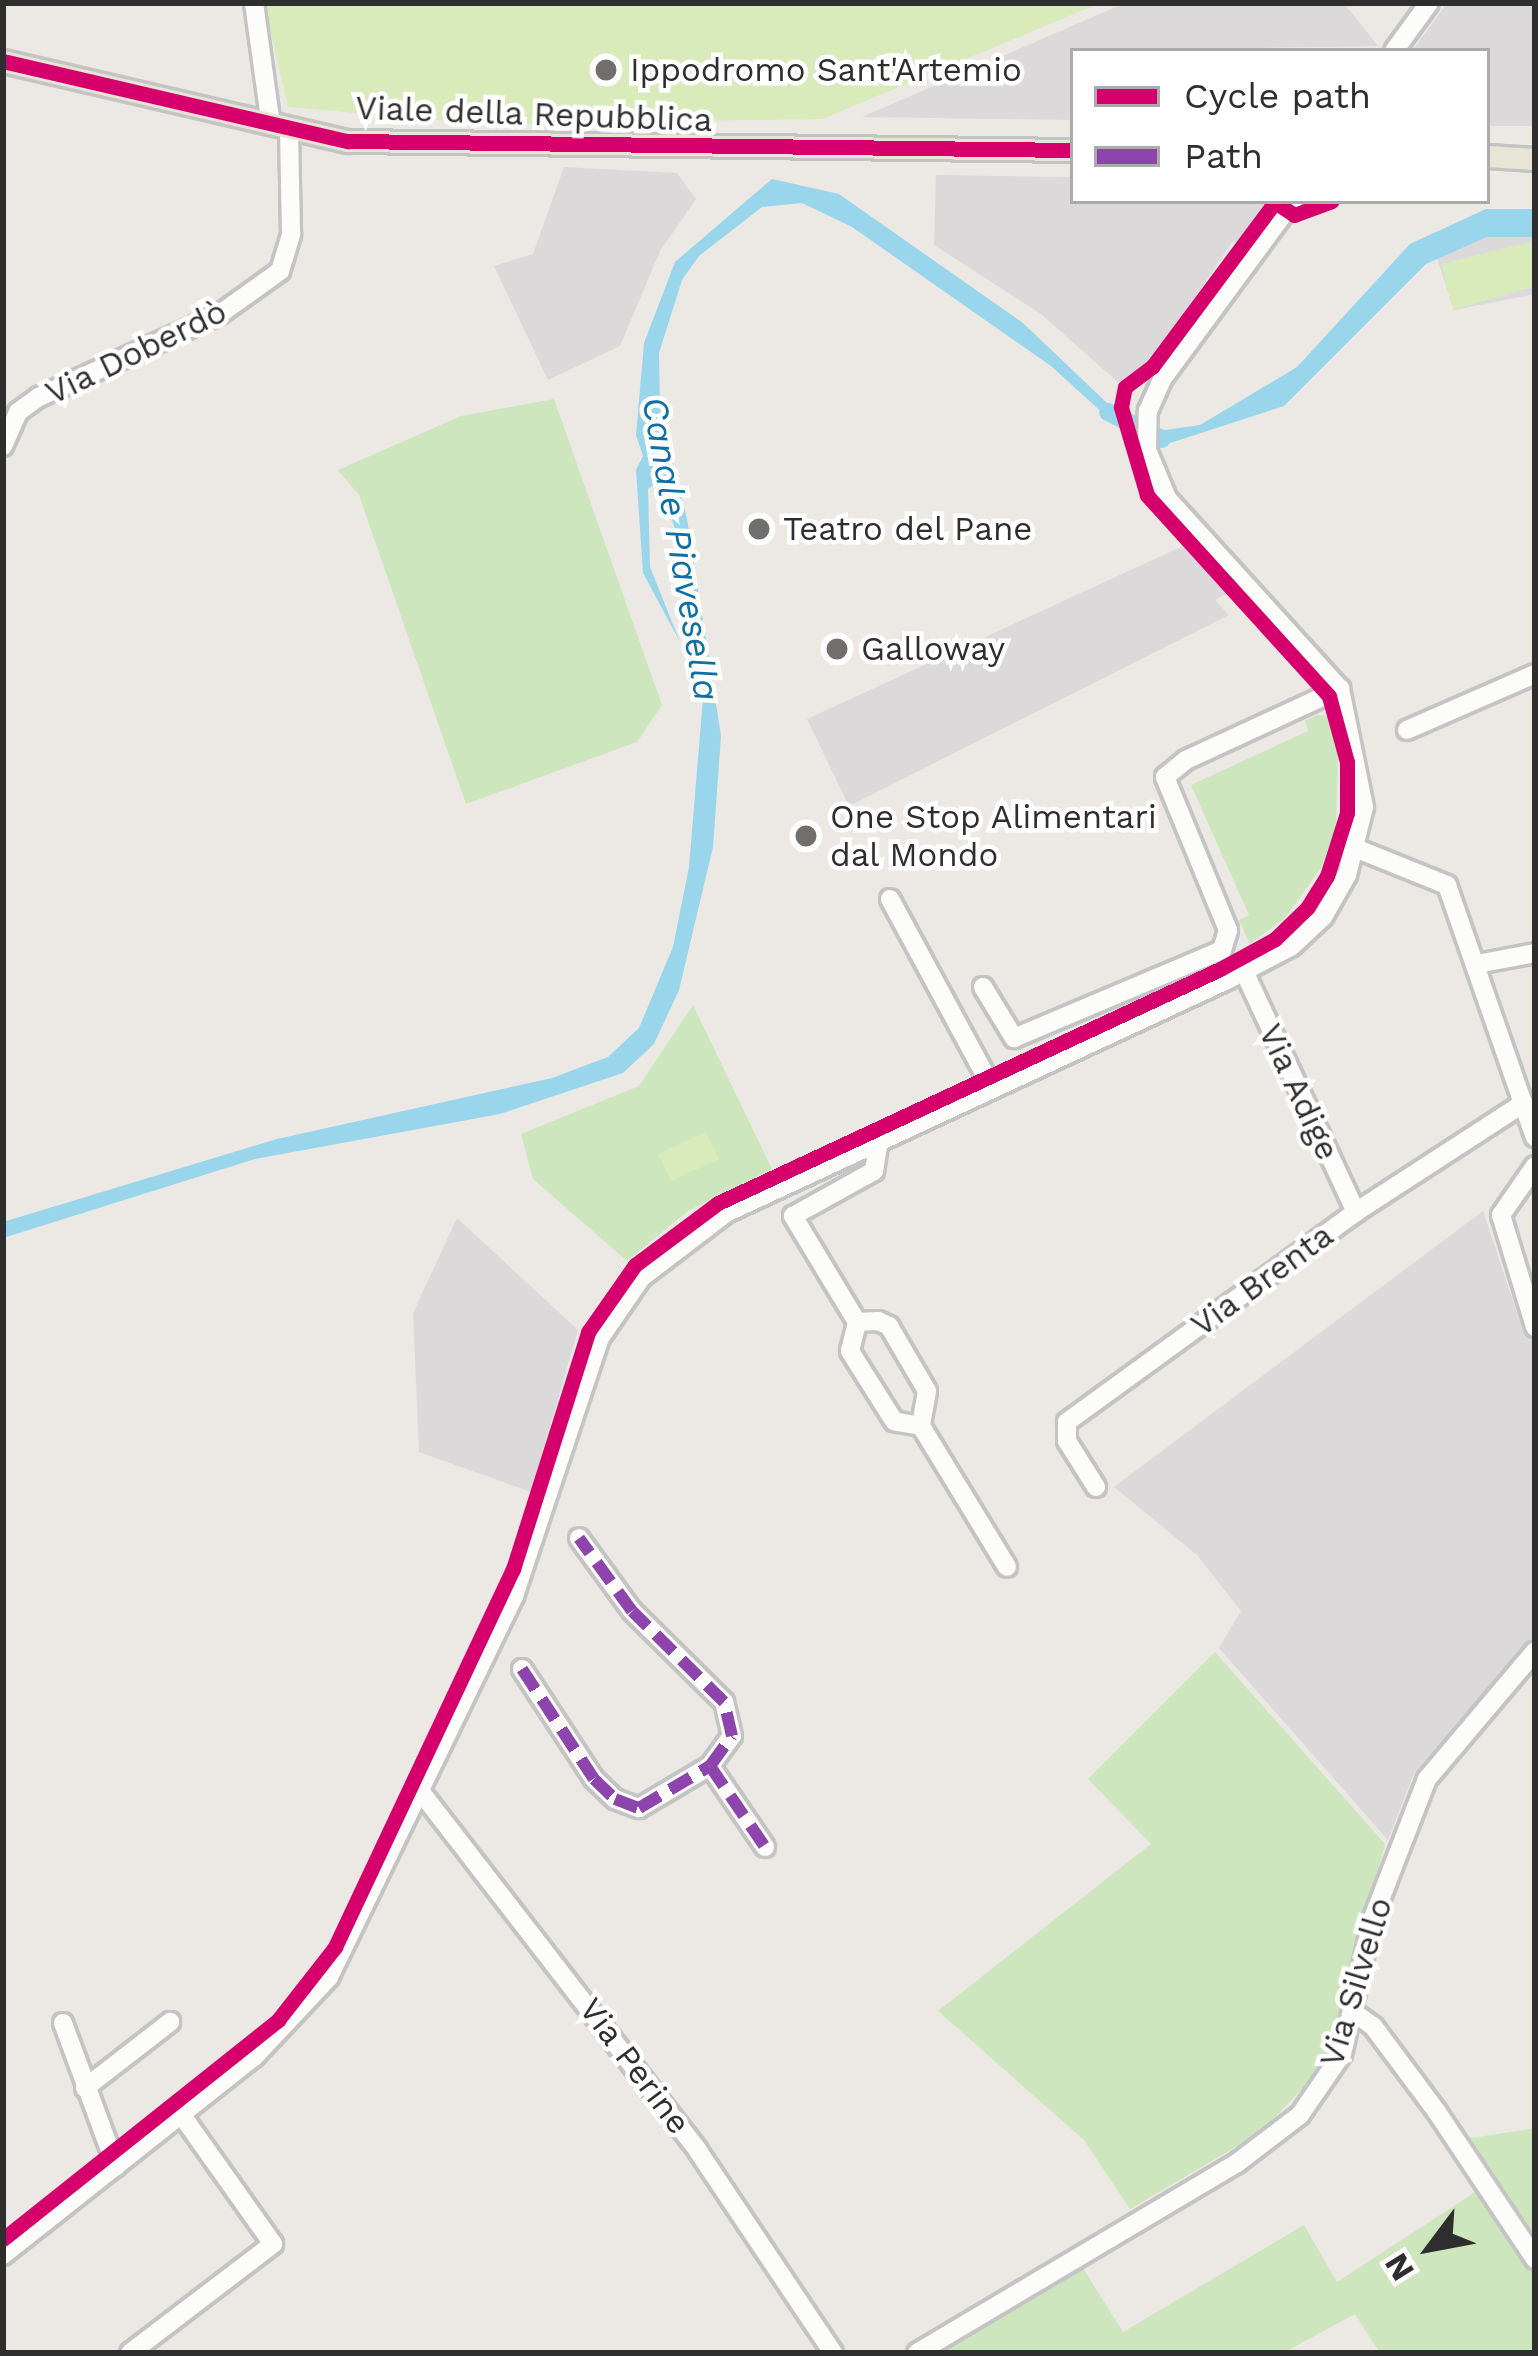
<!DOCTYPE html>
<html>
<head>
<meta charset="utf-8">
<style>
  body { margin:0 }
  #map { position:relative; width:1538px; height:2356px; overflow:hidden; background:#ece8e4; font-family:"Work Sans",sans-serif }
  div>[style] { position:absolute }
  .industrial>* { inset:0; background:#dcd9db }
  .green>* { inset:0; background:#cee6be }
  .pitch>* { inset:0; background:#d9eabb }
  .water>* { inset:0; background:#99d6ec }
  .canal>* { height:18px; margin:-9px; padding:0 9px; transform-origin:9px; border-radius:9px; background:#99d6ec }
  .roads { filter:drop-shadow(3px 0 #c5c4c5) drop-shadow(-3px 0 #c5c4c5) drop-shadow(0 3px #c5c4c5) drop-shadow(0 -3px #c5c4c5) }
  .minor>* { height:18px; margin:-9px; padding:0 9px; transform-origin:9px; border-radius:9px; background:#fcfcfb }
  .major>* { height:21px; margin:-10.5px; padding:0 10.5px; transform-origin:10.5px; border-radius:10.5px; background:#e8e4d6 }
  .quiet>* { height:12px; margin-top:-6px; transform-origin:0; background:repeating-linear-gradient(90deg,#8e44ad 0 24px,transparent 0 36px) }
  .cycleway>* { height:15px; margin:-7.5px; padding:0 7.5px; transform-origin:7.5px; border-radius:7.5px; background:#d6006c }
  .dots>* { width:33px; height:33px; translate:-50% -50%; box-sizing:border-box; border:6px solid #fff; border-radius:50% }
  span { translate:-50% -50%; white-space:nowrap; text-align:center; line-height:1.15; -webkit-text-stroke:9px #fff; paint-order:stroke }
  .poi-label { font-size:33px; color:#2e2e2e }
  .left { translate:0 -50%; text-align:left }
  .street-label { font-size:33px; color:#2e2e2e }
  .water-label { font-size:36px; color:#0d6fa3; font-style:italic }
  .frame { position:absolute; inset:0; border:6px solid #2e2e2e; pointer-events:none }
  .legend { position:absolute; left:1070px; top:48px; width:420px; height:156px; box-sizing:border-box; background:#fff; border:3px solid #ababab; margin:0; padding:15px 21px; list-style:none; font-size:36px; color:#2e2e2e }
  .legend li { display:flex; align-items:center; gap:24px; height:60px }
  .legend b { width:60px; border:3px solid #ababab }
  .north { position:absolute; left:1370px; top:2188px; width:120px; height:120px; -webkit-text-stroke:9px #fff; paint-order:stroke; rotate:238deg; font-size:33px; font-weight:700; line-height:48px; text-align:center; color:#2e2e2e }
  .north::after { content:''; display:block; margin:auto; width:42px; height:54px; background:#2e2e2e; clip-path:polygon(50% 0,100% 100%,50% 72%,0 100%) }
</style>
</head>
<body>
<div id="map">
  <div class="industrial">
    <i style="clip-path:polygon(1125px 3px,1344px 3px,1378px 46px,1073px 51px,1073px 120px,862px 117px)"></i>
    <i style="clip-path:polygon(1447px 3px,1535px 3px,1535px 126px,1487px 126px,1487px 51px,1412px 51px)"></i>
    <i style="clip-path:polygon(564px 167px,677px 173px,696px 199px,660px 251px,620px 346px,548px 380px,494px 266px,533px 254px)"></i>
    <i style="clip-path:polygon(936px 175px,1073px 177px,1073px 201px,1271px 201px,1239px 245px,1233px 241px,1150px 364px,1121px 385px,1041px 314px,934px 245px)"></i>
    <i style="clip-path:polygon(1487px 237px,1535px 237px,1535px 294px,1454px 310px,1437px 258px)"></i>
    <i style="clip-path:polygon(1183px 546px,1228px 593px,1215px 600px,1229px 615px,849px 806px,807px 719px)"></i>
    <i style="clip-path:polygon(1483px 1211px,1523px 1331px,1535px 1327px,1535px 1634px,1414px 1773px,1388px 1840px,1219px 1648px,1241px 1611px,1197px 1555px,1114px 1487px)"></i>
    <i style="clip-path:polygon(457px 1218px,578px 1330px,531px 1492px,419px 1452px,413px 1313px)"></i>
  </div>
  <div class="green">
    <i style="clip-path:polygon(554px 399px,662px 705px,637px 742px,466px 804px,359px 495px,338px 470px,461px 416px)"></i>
    <i style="clip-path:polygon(1317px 715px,1329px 716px,1338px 750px,1336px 827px,1321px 868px,1285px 918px,1250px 944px,1239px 920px,1249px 915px,1191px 785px,1308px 731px,1305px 721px)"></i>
    <i style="clip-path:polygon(693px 1005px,772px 1169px,688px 1211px,627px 1261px,533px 1179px,521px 1134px,639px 1086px)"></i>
    <i style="clip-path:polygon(1215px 1652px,1385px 1844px,1329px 2060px,1261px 2132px,1130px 2209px,1084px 2140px,938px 2011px,1151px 1844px,1088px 1779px)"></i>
    <i style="clip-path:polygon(1535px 2128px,1535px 2244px,1465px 2139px)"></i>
    <i style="clip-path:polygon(1483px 2187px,1535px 2275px,1535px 2353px,1380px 2353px,1355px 2314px,1283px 2353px,938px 2353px,1081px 2265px,1123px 2332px,1304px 2225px,1337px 2282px)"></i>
  </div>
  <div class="pitch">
    <i style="clip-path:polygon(264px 3px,1100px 3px,822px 119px,483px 124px,288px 107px)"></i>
    <i style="clip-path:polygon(1535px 241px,1535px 286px,1453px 310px,1441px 264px)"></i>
    <i style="clip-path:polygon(706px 1132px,719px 1159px,671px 1181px,658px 1154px)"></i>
  </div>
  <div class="water">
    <i style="clip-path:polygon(772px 179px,839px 194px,1023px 323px,1127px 422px,1128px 436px,1051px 366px,852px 227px,802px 203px,762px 207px,699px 256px,682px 280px,659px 353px,660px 409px,687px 519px,721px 736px,713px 847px,679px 990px,654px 1044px,623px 1073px,500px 1114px,255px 1159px,3px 1238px,3px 1222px,277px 1139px,552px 1078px,608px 1057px,639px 1028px,673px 947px,689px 867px,704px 686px,687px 568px,660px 481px,648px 489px,650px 567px,680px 642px,643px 573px,636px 470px,643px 456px,636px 435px,644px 343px,675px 262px)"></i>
    <i style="clip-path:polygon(1486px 209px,1535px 209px,1535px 237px,1487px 237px,1426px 264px,1284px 406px,1161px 446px,1159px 431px,1200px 425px,1297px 367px,1410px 244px)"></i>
  </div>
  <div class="canal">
    <i style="left:1108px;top:412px;width:60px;rotate:26.6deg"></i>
  </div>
  <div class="roads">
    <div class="minor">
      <i style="left:254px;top:3px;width:123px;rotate:82.1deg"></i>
      <i style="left:1394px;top:51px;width:59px;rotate:-53.9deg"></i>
      <i style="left:3px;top:446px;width:37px;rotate:-66deg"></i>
      <i style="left:18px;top:412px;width:26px;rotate:-36deg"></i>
      <i style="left:39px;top:397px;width:199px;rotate:-24.6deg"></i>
      <i style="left:220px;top:314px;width:74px;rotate:-35.6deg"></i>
      <i style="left:280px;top:271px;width:39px;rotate:-73deg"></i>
      <i style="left:291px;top:234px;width:107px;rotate:-91.1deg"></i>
      <i style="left:1407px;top:730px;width:140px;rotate:-23.6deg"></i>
      <i style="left:1355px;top:848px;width:99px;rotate:21.9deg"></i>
      <i style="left:1447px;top:885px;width:267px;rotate:70.8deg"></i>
      <i style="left:890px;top:899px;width:215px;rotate:61.6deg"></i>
      <i style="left:1477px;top:964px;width:59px;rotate:-10.7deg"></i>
      <i style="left:1244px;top:971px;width:266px;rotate:65.1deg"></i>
      <i style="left:983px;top:987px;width:60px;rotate:58.7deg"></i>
      <i style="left:1014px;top:1038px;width:226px;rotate:-22.9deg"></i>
      <i style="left:1222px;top:950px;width:21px;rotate:-73deg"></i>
      <i style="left:1228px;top:930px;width:165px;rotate:-112.4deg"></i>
      <i style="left:1165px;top:777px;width:27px;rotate:-39deg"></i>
      <i style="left:1186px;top:760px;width:170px;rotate:-24.8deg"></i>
      <i style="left:1535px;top:1166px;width:60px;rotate:124.8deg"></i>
      <i style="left:1501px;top:1215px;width:117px;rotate:73.1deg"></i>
      <i style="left:878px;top:1321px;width:12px;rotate:24deg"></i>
      <i style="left:889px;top:1326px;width:75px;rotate:59.7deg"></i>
      <i style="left:927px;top:1391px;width:36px;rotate:100deg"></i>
      <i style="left:921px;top:1426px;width:27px;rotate:-170deg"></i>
      <i style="left:894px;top:1421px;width:83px;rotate:-122.2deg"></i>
      <i style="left:850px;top:1351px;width:30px;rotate:-76deg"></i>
      <i style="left:857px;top:1322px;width:21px;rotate:-3deg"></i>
      <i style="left:857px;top:1322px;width:124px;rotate:-121.1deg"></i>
      <i style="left:793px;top:1216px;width:93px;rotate:-29.1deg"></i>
      <i style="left:874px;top:1171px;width:31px;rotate:-81deg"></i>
      <i style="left:921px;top:1426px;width:165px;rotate:58.6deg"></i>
      <i style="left:1096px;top:1487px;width:54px;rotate:-122.2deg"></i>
      <i style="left:1067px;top:1441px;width:19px;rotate:-90deg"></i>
      <i style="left:1067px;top:1422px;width:357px;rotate:-36deg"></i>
      <i style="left:1356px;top:1212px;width:200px;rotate:-33deg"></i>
      <i style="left:522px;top:1669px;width:131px;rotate:56.8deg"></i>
      <i style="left:594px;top:1779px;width:29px;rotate:44deg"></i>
      <i style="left:615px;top:1799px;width:26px;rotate:21deg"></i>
      <i style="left:639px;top:1808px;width:82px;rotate:-30.6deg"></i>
      <i style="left:710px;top:1766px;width:37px;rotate:-54deg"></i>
      <i style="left:732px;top:1736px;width:35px;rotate:-103deg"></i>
      <i style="left:724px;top:1702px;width:129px;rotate:-135.3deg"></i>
      <i style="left:632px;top:1611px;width:90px;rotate:-126deg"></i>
      <i style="left:710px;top:1766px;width:98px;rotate:55.8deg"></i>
      <i style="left:421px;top:1792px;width:453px;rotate:52.3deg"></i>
      <i style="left:698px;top:2151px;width:243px;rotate:56.2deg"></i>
      <i style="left:1352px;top:2011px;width:26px;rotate:36deg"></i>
      <i style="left:1373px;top:2026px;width:107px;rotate:53.3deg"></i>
      <i style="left:1437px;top:2112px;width:177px;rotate:56.3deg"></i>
      <i style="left:63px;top:2023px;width:153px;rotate:69.7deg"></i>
      <i style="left:85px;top:2088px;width:108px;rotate:-37.8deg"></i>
      <i style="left:3px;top:2255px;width:320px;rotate:-38.3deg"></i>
      <i style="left:254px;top:2057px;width:110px;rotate:-46.8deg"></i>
      <i style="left:329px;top:1977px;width:424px;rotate:-64.1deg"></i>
      <i style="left:514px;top:1596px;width:272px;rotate:-71.6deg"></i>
      <i style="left:600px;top:1338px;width:74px;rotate:-55.5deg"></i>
      <i style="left:642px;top:1277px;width:106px;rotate:-37.3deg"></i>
      <i style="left:726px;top:1213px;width:553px;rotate:-24.94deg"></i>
      <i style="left:1227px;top:980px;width:73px;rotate:-27.6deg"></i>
      <i style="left:1292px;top:946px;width:42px;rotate:-43.1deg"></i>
      <i style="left:1323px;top:917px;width:48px;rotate:-60.3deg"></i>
      <i style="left:1347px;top:875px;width:70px;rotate:-76deg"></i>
      <i style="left:1364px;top:807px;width:120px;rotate:-101.5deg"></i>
      <i style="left:1340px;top:689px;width:258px;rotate:-132.2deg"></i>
      <i style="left:1167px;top:498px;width:52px;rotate:-112.6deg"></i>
      <i style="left:1147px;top:450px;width:39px;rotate:-89deg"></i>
      <i style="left:1148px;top:411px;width:36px;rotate:-66deg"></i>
      <i style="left:1163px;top:378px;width:220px;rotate:-53.7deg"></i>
      <i style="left:130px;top:2353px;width:180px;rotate:-37.3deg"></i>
      <i style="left:273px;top:2244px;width:159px;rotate:-125.3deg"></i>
      <i style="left:917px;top:2353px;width:372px;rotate:-30.7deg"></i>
      <i style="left:1237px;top:2163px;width:79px;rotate:-37.3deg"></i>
      <i style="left:1300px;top:2115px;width:74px;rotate:-55.5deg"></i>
      <i style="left:1342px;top:2054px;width:139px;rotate:-77.2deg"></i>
      <i style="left:1373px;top:1918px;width:149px;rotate:-68.8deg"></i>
      <i style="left:1427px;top:1779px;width:167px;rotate:-49.8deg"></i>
    </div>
    <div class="major">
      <i style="left:3px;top:61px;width:354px;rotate:13.1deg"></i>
      <i style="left:348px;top:141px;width:725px;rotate:0.71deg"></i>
      <i style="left:1487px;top:156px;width:48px;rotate:3.6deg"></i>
    </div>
  </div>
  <div class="quiet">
    <i style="left:522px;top:1669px;width:131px;rotate:56.8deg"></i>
    <i style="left:594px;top:1779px;width:29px;rotate:44deg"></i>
    <i style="left:615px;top:1799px;width:26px;rotate:21deg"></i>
    <i style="left:639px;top:1808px;width:82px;rotate:-30.6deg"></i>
    <i style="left:710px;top:1766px;width:37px;rotate:-54deg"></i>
    <i style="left:732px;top:1736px;width:35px;rotate:-103deg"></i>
    <i style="left:724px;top:1702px;width:129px;rotate:-135.3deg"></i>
    <i style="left:632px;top:1611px;width:90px;rotate:-126deg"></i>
    <i style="left:710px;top:1766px;width:98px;rotate:55.8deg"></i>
  </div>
  <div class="cycleway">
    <i style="left:3px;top:61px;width:354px;rotate:13.1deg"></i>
    <i style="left:348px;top:141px;width:725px;rotate:0.71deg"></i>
    <i style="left:3px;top:2239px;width:352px;rotate:-38.5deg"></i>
    <i style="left:278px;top:2020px;width:93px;rotate:-52deg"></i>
    <i style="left:335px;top:1947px;width:418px;rotate:-64.8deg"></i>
    <i style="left:513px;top:1569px;width:249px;rotate:-72.4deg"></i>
    <i style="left:588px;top:1332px;width:82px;rotate:-55deg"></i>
    <i style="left:635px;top:1265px;width:104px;rotate:-36.8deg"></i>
    <i style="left:718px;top:1203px;width:554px;rotate:-24.99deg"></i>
    <i style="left:1220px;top:969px;width:63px;rotate:-28.6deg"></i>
    <i style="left:1275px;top:939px;width:45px;rotate:-44.1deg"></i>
    <i style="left:1307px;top:908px;width:38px;rotate:-58deg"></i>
    <i style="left:1327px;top:876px;width:66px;rotate:-72.4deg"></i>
    <i style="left:1347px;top:813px;width:51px;rotate:-90deg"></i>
    <i style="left:1347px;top:762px;width:68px;rotate:-105.3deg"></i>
    <i style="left:1329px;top:696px;width:271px;rotate:-132.2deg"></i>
    <i style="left:1147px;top:495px;width:92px;rotate:-106.5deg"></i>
    <i style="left:1121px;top:407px;width:20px;rotate:-79deg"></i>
    <i style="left:1125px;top:387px;width:34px;rotate:-37deg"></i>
    <i style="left:1152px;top:367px;width:206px;rotate:-53.3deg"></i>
    <i style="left:1275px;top:202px;width:23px;rotate:34deg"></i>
    <i style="left:1294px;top:215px;width:40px;rotate:-20.2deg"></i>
  </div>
  <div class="dots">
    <i style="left:606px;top:70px;background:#706f6e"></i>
    <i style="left:759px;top:529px;background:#706f6e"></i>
    <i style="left:837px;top:649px;background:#706f6e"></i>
    <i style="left:806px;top:836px;background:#706f6e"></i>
  </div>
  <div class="poi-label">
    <span class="left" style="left:630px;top:70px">Ippodromo Sant'Artemio</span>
    <span class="left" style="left:783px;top:529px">Teatro del Pane</span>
    <span class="left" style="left:861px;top:649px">Galloway</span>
    <span class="left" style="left:830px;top:836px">One Stop Alimentari<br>dal Mondo</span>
  </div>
  <div class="street-label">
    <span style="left:534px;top:114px;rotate:2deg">Viale della Repubblica</span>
    <span style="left:136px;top:352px;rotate:-26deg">Via Doberdò</span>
    <span style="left:1299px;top:1092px;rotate:65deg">Via Adige</span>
    <span style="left:1262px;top:1280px;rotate:-36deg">Via Brenta</span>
    <span style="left:1356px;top:1982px;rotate:-73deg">Via Silvello</span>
    <span style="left:635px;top:2066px;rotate:53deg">Via Perine</span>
  </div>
  <div class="water-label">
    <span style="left:680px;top:549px;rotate:80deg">Canale Piavesella</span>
  </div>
  <div class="frame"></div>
  <ul class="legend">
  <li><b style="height:15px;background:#d6006c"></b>Cycle path</li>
  <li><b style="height:15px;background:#8e44ad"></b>Path</li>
  </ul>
  <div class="north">N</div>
</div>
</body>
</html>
